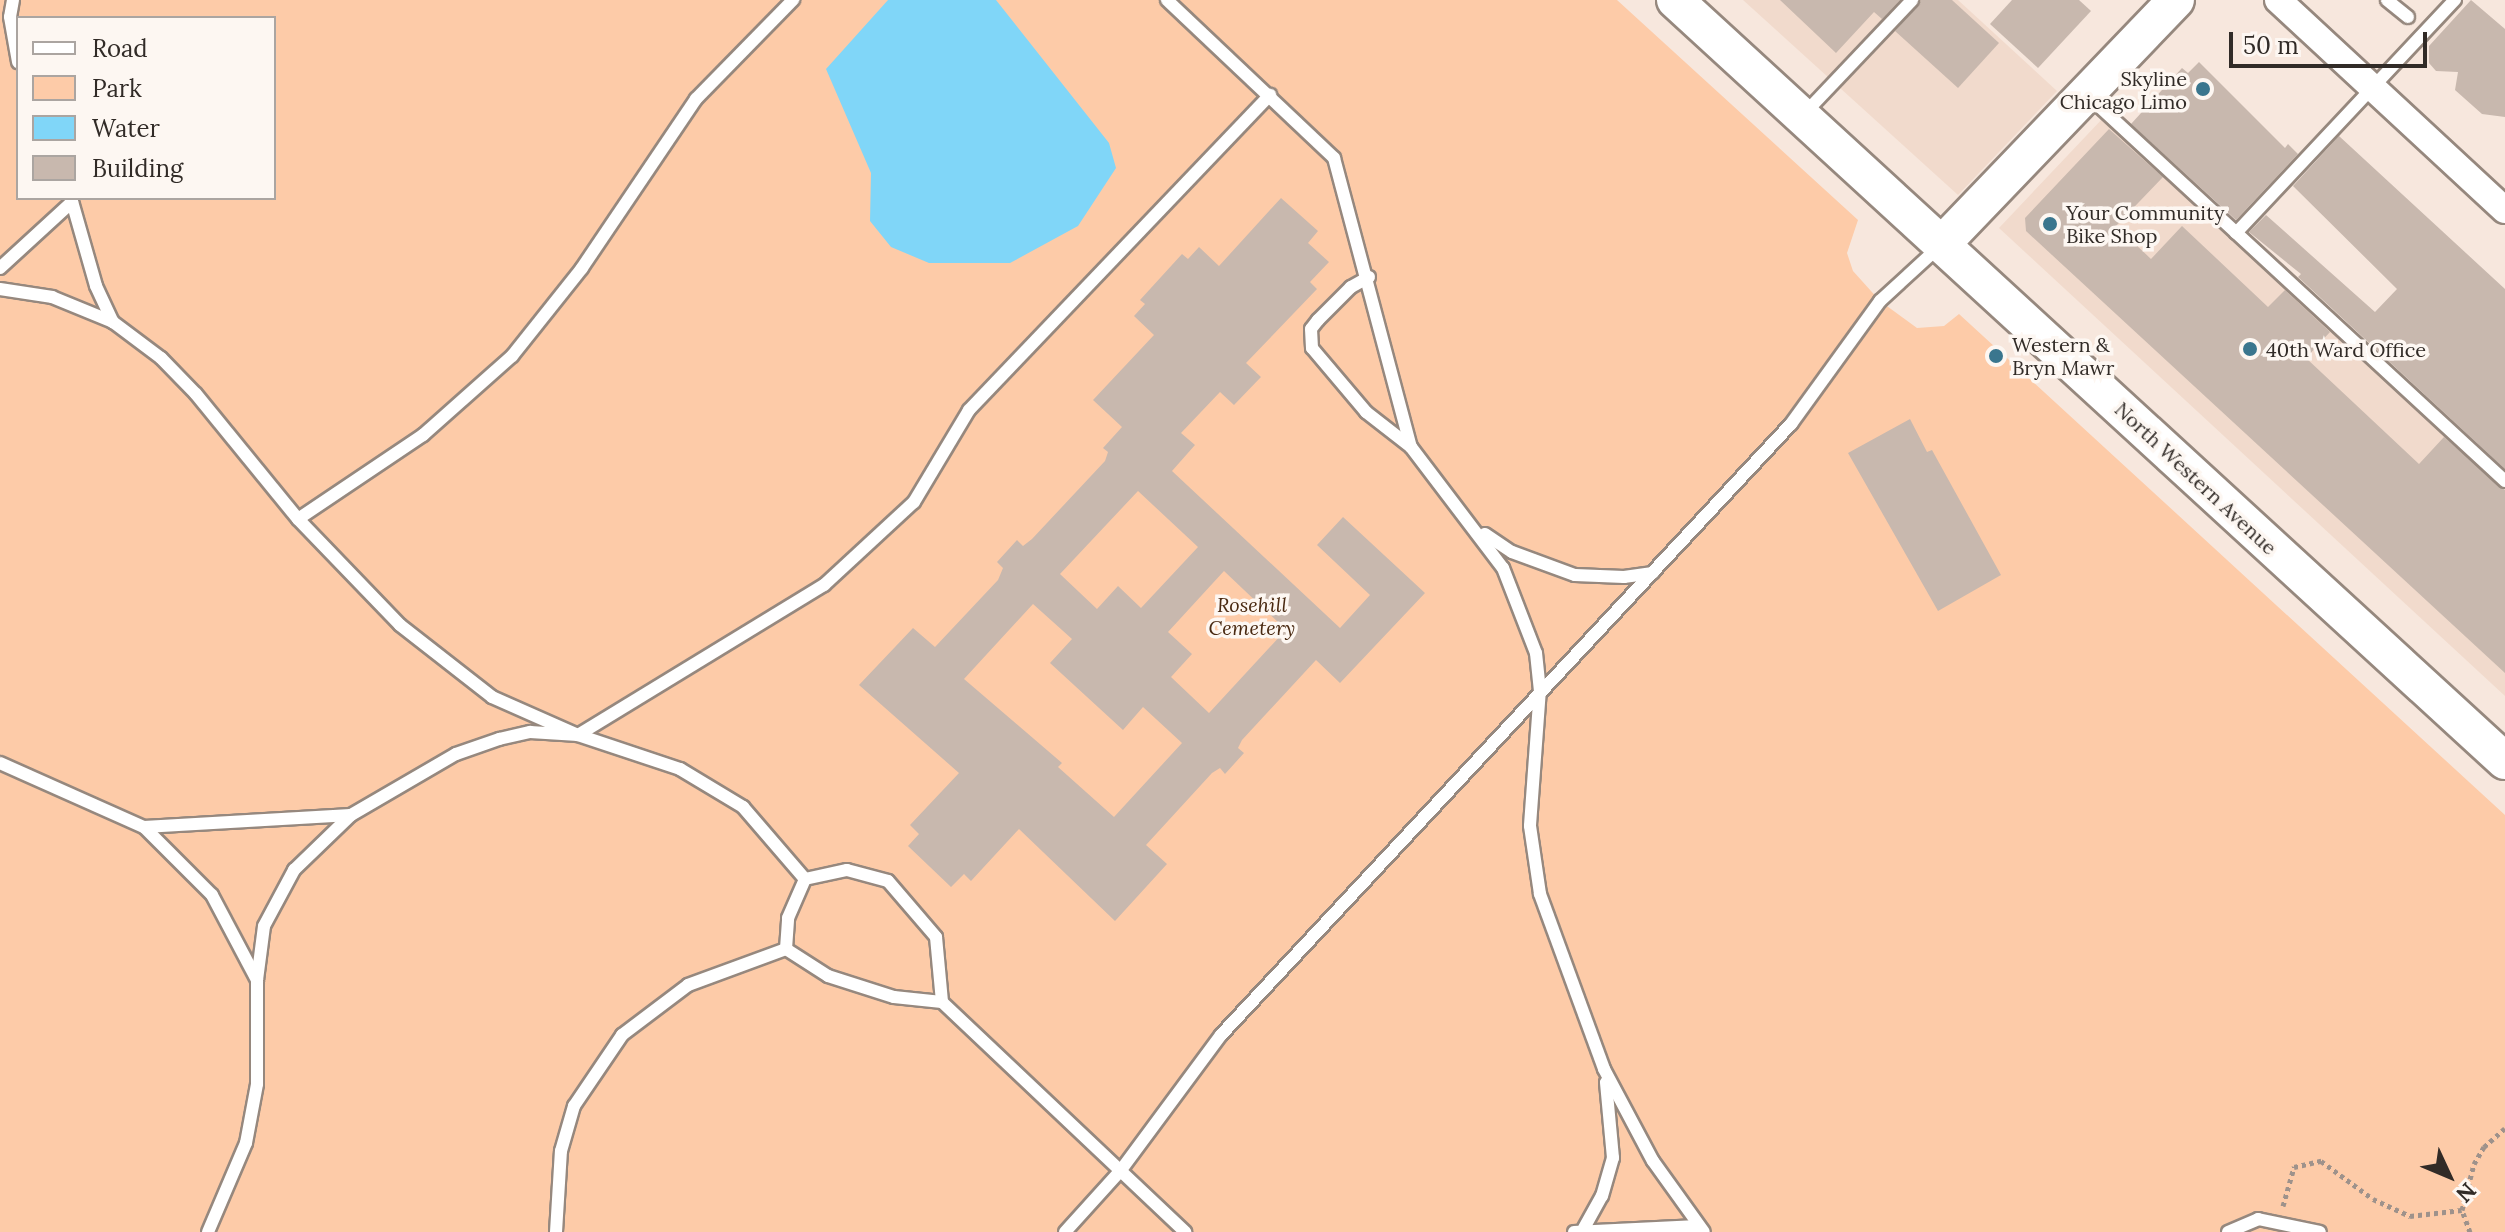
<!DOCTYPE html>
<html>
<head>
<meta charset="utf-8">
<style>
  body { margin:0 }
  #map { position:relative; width:2505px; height:1232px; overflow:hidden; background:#f7e7dd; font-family:Lora,serif }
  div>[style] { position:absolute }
  .built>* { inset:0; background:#f1dacc }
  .green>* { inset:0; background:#fdcba8 }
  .water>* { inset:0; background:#80d6f8 }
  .building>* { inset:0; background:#c8b8ae }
  .path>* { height:5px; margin-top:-2.5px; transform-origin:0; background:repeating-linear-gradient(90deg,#9e928b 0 4px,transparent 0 8px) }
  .roads { filter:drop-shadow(2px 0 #96887e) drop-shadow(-2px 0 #96887e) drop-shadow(0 2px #96887e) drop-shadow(0 -2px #96887e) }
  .lane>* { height:12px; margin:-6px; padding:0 6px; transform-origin:6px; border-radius:6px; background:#fff }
  .street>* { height:26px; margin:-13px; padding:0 13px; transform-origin:13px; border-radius:13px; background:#fff }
  .secondary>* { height:36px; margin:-18px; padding:0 18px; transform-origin:18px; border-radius:18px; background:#fff }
  .dots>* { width:22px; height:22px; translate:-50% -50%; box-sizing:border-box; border:4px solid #fdf7f2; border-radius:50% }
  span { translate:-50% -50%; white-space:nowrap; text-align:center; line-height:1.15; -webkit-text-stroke:7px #fdf7f2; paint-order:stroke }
  .poi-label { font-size:20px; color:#312b27 }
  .right { translate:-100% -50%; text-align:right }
  .left { translate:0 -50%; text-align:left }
  .street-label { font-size:20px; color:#312b27 }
  .park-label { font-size:20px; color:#492911; font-style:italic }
  .legend { position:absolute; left:16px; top:16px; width:260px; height:184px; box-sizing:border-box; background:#fdf7f2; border:2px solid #aba5a1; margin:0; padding:10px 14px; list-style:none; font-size:24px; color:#312b27 }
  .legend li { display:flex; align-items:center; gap:16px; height:40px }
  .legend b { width:40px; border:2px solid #aba5a1 }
  .north { position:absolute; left:2409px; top:1136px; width:80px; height:80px; -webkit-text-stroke:6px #fdf7f2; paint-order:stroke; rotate:134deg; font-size:22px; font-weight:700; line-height:32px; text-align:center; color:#312b27 }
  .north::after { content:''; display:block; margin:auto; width:28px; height:36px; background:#312b27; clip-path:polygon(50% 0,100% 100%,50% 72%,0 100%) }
  .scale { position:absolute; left:2229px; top:32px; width:198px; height:36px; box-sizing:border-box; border:4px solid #312b27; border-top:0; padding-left:10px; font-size:24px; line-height:28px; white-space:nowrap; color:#312b27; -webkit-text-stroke:6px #fdf7f2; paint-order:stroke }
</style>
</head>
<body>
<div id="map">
  <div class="built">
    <i style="clip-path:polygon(1743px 0,1958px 0,2057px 91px,1958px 195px)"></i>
    <i style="clip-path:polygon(2104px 117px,2505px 487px,2505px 696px,1999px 228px)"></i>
  </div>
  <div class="green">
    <i style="clip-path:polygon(evenodd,0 0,1617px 0,1858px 220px,1847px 253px,1853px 271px,1880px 301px,1917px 328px,1944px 326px,1959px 314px,2505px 815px,2505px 1232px,0 1232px,0 0,18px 18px,274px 18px,274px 198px,18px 198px,18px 18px)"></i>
  </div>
  <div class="water">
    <i style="clip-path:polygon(888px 0,996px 0,1109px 143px,1116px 168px,1078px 226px,1010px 263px,929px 263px,891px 247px,870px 221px,871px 173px,826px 69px)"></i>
  </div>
  <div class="building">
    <i style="clip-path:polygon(1780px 0,1900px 0,1882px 19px,1874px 12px,1836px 53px)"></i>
    <i style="clip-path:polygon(1921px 0,1952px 0,1999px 43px,1958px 88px,1895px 31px)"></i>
    <i style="clip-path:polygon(2012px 0,2079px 0,2091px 11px,2038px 68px,1990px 24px)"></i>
    <i style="clip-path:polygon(2471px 0,2505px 29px,2505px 117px,2482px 114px,2455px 90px,2458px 72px,2436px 71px,2429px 63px,2429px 46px)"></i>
    <i style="clip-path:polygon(2199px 62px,2285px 148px,2288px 144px,2298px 154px,2236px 220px,2131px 124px,2182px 68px,2188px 73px)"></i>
    <i style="clip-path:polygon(2109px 129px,2163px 177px,2116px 226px,2151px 259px,2182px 226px,2268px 307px,2285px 290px,2330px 332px,2306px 358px,2419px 464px,2444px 437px,2505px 490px,2505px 673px,2026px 231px,2025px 218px)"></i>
    <i style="clip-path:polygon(2339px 136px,2505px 289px,2505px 469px,2298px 277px,2301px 274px,2249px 232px,2266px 215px,2375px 312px,2397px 289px,2293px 186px)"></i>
    <i style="clip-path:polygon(evenodd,1281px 198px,1318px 231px,1308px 243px,1329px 262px,1310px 282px,1317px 289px,1246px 363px,1261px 377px,1234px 405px,1220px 392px,1181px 433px,1195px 445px,1172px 471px,1340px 628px,1370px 595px,1317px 545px,1343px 517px,1425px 593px,1340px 683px,1316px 660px,1242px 740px,1238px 748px,1244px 753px,1225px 774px,1220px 768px,1212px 773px,1146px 845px,1167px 864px,1115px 921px,1019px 829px,971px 881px,964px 874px,951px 887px,908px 846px,919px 834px,910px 825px,959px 773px,859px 685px,913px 628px,935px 647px,998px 580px,1003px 568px,997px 562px,1017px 540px,1023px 546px,1032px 539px,1105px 461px,1108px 452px,1103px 448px,1122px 427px,1093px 400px,1154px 335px,1134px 316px,1145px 304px,1140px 300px,1182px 254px,1188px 259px,1199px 247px,1219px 266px,1281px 198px,1138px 491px,1198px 547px,1141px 608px,1118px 586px,1097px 609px,1060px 574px,1138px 491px,1281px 198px,1224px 571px,1280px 624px,1276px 628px,1282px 634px,1209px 713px,1171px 677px,1192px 654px,1168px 632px,1224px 571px,1281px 198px,1033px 604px,1072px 639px,1050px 663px,1123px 730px,1143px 707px,1182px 743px,1114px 817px,1058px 767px,1062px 763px,964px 679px,1033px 604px)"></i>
    <i style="clip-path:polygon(1910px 419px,1927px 452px,1932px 450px,2001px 575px,1938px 611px,1848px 453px)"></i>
  </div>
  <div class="path">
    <i style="left:2283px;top:1206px;width:41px;rotate:-74.2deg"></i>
    <i style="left:2294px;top:1167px;width:28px;rotate:-13deg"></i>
    <i style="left:2321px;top:1161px;width:64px;rotate:36.2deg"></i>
    <i style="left:2373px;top:1199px;width:41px;rotate:24.7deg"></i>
    <i style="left:2410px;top:1216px;width:52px;rotate:-6.6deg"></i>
    <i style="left:2470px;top:1232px;width:23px;rotate:-110deg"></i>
    <i style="left:2462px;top:1210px;width:48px;rotate:-75.4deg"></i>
    <i style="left:2474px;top:1164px;width:20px;rotate:-60deg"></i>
    <i style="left:2484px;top:1147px;width:28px;rotate:-42deg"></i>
  </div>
  <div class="roads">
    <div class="lane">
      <i style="left:13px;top:0;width:17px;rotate:100deg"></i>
      <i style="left:10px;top:17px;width:46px;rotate:79.9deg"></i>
      <i style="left:1167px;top:0;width:230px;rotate:43.4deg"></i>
      <i style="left:1334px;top:158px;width:299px;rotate:75.1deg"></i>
      <i style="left:1411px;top:447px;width:152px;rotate:52.8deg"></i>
      <i style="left:1503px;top:568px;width:91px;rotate:68.8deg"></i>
      <i style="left:1536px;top:653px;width:36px;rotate:84deg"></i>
      <i style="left:1540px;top:689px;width:137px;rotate:94.2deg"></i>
      <i style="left:1530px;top:826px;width:69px;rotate:81.6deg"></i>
      <i style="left:1540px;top:894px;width:186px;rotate:69.9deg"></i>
      <i style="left:1604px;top:1069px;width:104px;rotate:62deg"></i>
      <i style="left:1653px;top:1161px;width:87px;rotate:54.3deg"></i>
      <i style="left:2387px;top:0;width:27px;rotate:39deg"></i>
      <i style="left:2087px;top:95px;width:569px;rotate:42.72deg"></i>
      <i style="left:1804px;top:114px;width:157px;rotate:-46.5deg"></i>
      <i style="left:71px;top:198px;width:91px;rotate:74.1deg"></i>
      <i style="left:96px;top:286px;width:40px;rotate:65deg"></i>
      <i style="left:113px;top:322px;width:60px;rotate:36.9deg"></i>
      <i style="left:161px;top:358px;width:50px;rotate:45.8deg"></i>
      <i style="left:196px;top:394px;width:161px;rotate:50.8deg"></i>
      <i style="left:298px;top:519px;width:147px;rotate:46.1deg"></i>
      <i style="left:400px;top:625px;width:117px;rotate:38deg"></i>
      <i style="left:492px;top:697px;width:94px;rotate:23.8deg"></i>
      <i style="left:578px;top:735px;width:108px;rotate:18.4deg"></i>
      <i style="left:680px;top:769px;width:74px;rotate:31.1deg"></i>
      <i style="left:743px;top:807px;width:95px;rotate:49.3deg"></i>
      <i style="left:805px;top:879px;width:43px;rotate:-12.1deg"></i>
      <i style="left:847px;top:870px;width:42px;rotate:15deg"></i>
      <i style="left:888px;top:881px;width:74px;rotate:49.4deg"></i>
      <i style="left:936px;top:937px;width:65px;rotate:84.7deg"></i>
      <i style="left:942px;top:1002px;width:335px;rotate:43.4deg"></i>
      <i style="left:2236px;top:233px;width:320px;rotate:-46.8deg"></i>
      <i style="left:0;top:268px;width:98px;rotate:-42.5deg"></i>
      <i style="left:1369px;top:277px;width:21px;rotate:151deg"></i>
      <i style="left:1351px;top:287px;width:47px;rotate:135deg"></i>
      <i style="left:1318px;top:320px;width:11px;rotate:128deg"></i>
      <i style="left:1311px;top:329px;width:19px;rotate:87deg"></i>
      <i style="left:1312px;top:348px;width:84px;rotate:49.8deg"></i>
      <i style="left:1366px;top:412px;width:57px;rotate:37.9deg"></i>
      <i style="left:0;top:289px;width:53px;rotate:8.7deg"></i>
      <i style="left:52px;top:297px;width:66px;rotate:22.3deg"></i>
      <i style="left:298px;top:519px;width:151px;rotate:-33.9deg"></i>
      <i style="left:423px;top:435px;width:119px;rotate:-41.6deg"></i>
      <i style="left:512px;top:356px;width:112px;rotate:-51.5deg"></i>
      <i style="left:582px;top:268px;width:204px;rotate:-56deg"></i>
      <i style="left:696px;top:99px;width:139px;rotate:-45.6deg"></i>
      <i style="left:1485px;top:534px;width:32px;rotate:34deg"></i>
      <i style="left:1512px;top:552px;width:67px;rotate:20.1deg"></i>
      <i style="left:1575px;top:575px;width:49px;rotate:2.3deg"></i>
      <i style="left:1624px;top:577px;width:29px;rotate:-8deg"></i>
      <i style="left:0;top:763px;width:158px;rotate:24deg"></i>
      <i style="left:144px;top:827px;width:207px;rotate:-3.3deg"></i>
      <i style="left:351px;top:815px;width:121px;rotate:-30.2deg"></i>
      <i style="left:456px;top:754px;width:46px;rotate:-19.2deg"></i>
      <i style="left:499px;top:739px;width:32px;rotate:-13deg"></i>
      <i style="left:530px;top:732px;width:48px;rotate:3.6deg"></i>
      <i style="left:578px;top:735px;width:288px;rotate:-31.4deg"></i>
      <i style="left:824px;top:585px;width:122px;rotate:-42.7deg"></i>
      <i style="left:914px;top:502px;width:107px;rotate:-59.1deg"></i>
      <i style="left:969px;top:410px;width:436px;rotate:-46.3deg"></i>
      <i style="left:144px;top:827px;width:96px;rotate:45deg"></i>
      <i style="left:212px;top:895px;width:96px;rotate:62.1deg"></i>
      <i style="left:786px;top:949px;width:31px;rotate:-86deg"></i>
      <i style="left:788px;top:918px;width:43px;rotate:-66.4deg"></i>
      <i style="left:1584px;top:1228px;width:37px;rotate:-61deg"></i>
      <i style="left:1602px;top:1196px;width:40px;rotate:-74deg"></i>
      <i style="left:1613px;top:1158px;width:76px;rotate:-95.3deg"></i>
      <i style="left:208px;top:1232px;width:97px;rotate:-66.9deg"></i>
      <i style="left:246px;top:1143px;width:60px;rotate:-79.4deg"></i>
      <i style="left:257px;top:1084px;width:104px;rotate:-90deg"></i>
      <i style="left:257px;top:980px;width:54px;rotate:-82.6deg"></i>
      <i style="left:264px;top:926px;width:64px;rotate:-61.8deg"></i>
      <i style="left:294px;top:870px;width:79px;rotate:-44deg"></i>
      <i style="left:556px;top:1232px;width:81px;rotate:-86.5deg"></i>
      <i style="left:561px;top:1151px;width:47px;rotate:-73.9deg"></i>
      <i style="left:574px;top:1106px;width:86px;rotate:-55.9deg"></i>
      <i style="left:622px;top:1035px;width:83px;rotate:-37.1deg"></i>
      <i style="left:688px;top:985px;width:104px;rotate:-20.2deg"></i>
      <i style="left:786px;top:949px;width:50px;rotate:32.7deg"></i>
      <i style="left:828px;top:976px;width:69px;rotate:17.7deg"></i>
      <i style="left:894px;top:997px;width:48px;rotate:5.9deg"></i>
      <i style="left:1065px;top:1232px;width:84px;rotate:-47.9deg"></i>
      <i style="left:1121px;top:1170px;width:168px;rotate:-53.5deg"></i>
      <i style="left:1221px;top:1035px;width:836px;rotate:-46.99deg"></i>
      <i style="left:1791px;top:424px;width:152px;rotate:-54.1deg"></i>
      <i style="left:1880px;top:301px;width:81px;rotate:-42.5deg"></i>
      <i style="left:1574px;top:1232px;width:124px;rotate:-2.8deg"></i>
      <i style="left:2228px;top:1232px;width:33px;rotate:-23deg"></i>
      <i style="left:2258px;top:1219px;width:63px;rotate:11.8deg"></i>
    </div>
    <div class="street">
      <i style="left:2278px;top:0;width:309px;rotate:42.8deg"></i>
    </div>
    <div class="secondary">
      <i style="left:1675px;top:0;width:1126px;rotate:42.52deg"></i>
      <i style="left:1942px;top:244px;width:338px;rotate:-46.2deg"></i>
    </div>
  </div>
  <div class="dots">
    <i style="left:2203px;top:89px;background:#3a768e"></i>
    <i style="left:2050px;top:224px;background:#3a768e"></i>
    <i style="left:2250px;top:349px;background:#3a768e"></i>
    <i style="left:1996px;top:356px;background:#3a768e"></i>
  </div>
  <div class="poi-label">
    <span class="right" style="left:2187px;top:90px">Skyline<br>Chicago Limo</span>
    <span class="left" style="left:2066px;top:224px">Your Community<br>Bike Shop</span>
    <span class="left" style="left:2012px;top:356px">Western &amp;<br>Bryn Mawr</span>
    <span class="left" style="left:2266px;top:349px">40th Ward Office</span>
  </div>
  <div class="street-label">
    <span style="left:2196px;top:478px;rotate:43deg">North Western Avenue</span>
  </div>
  <div class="park-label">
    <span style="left:1252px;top:616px">Rosehill<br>Cemetery</span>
  </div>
  <ul class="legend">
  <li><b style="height:10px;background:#fff"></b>Road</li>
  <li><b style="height:22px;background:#fdcba8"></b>Park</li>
  <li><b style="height:22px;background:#80d6f8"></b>Water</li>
  <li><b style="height:22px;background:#c8b8ae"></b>Building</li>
  </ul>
  <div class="north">N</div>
  <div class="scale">50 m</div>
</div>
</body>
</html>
